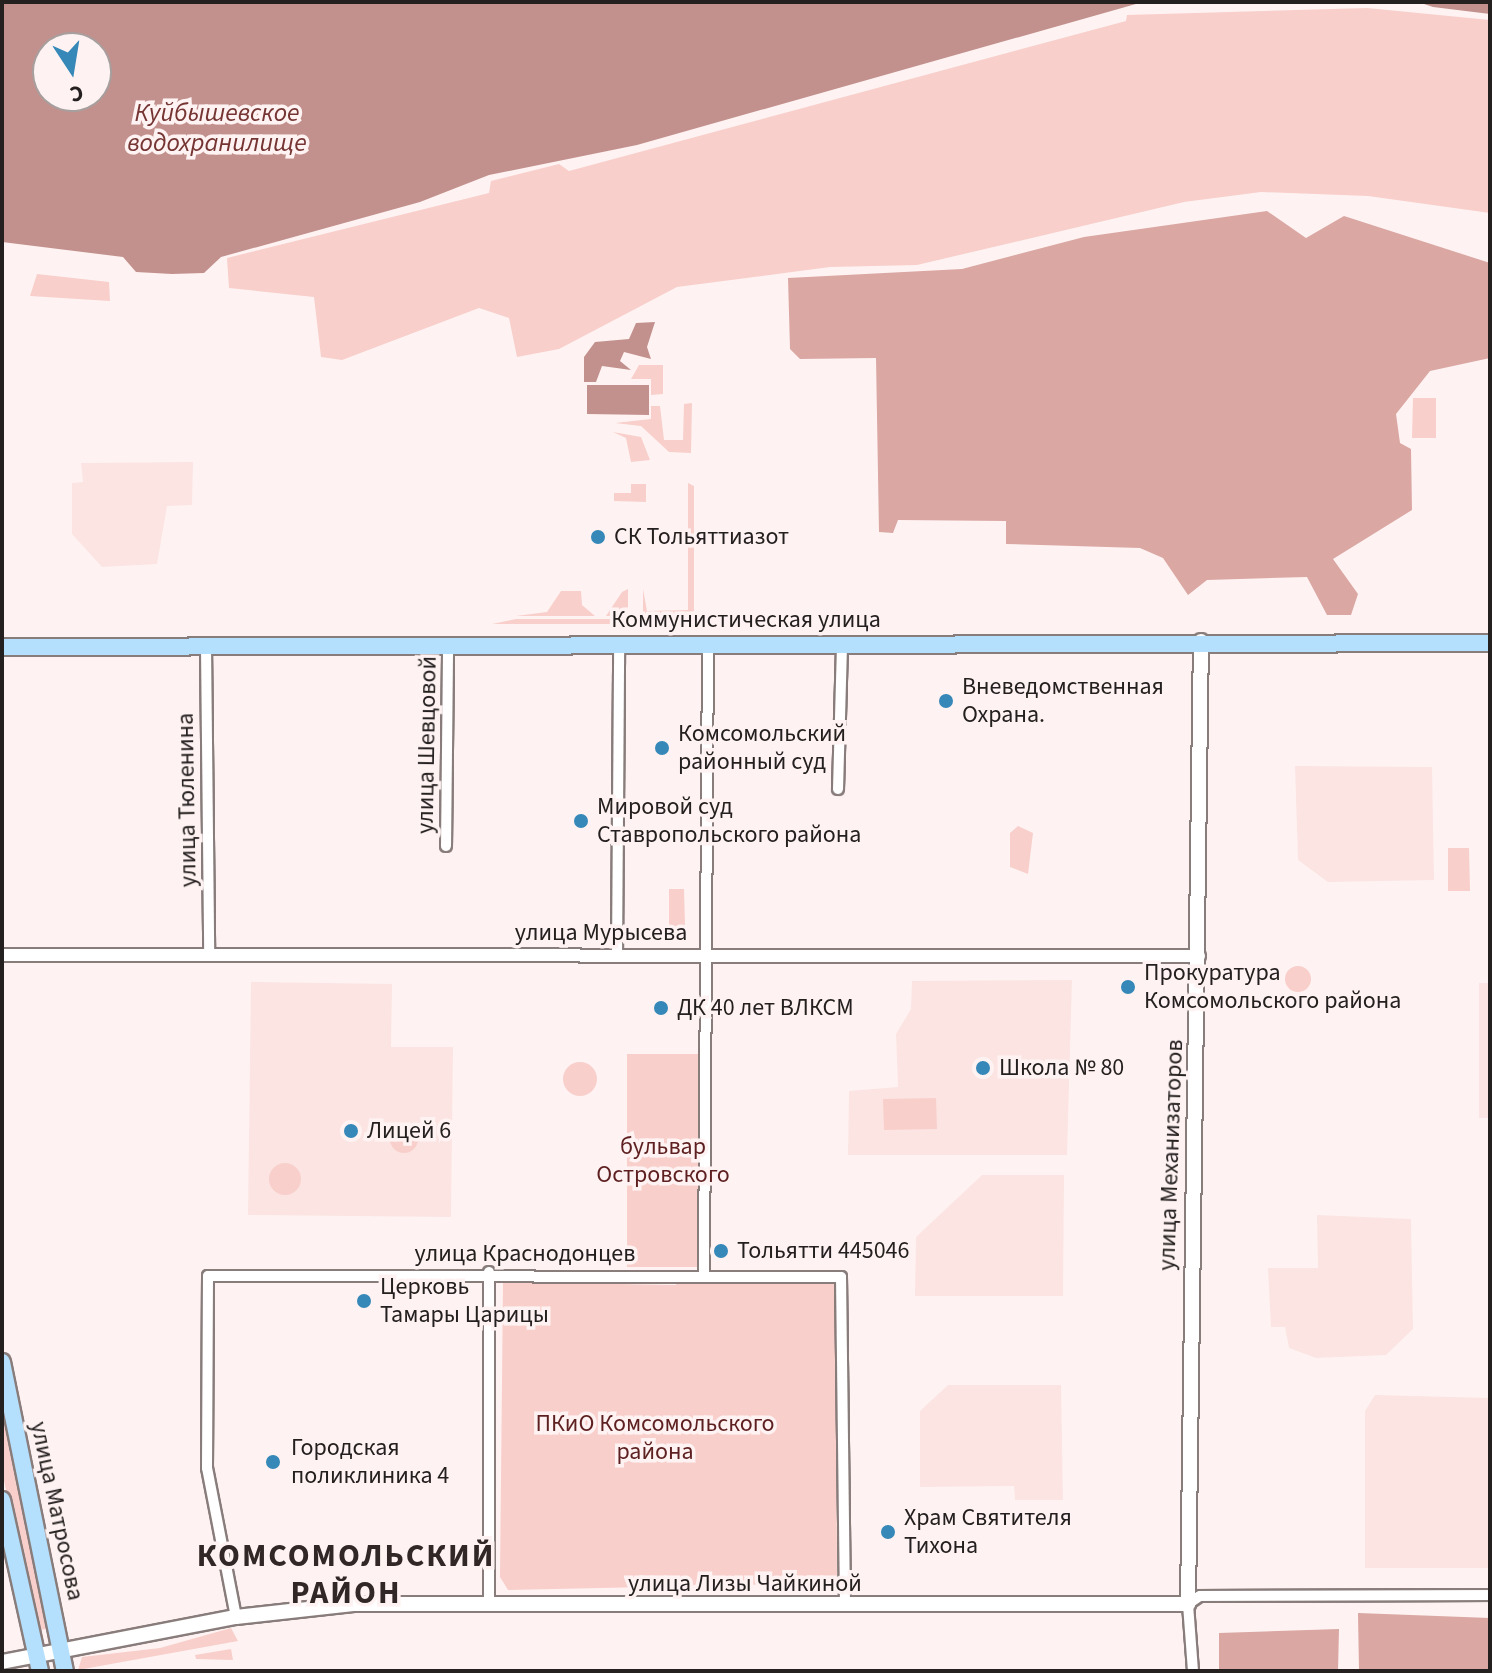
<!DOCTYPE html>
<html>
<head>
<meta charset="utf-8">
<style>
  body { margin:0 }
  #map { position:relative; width:1492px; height:1673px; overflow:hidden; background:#fef3f2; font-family:"Source Sans 3",sans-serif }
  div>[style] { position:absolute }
  .built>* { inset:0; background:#fbe4e2 }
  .green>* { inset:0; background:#f8cfcb }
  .round { border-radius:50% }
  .forest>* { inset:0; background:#daa7a3 }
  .water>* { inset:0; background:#c3918d }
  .roads { filter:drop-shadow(2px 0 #897d7c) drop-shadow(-2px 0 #897d7c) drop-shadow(0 2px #897d7c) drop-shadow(0 -2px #897d7c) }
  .minor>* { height:10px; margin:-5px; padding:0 5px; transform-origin:5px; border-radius:5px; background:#fff }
  .tertiary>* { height:12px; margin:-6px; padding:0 6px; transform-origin:6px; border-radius:6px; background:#fff }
  .secondary>* { height:14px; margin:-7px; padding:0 7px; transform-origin:7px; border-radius:7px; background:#fff }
  .primary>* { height:16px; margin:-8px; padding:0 8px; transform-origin:8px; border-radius:8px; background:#b5e0fd }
  .dots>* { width:22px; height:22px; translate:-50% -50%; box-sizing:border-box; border:4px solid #fef3f2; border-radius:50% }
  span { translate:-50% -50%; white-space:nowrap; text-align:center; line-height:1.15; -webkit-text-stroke:7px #fef3f2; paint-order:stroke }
  .poi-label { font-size:24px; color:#252020 }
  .left { translate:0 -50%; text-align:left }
  .street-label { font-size:24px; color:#252020 }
  .park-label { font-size:24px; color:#5d1f1f }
  .water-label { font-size:26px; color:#753533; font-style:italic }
  .district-label { font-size:32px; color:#312726; font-weight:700; letter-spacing:2px }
  .frame { position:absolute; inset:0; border:4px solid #252020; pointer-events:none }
  .north { position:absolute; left:32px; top:32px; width:80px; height:80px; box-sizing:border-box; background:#fef3f2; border:2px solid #a79f9e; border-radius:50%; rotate:168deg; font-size:22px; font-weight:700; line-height:32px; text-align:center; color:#252020 }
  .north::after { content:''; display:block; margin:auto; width:28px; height:36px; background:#3588b8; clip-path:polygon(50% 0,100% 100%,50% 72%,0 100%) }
</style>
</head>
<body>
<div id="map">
  <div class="built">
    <i style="clip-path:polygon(193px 462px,192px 505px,167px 506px,157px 564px,102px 567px,72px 534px,72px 483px,83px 482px,81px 463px)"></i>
    <i style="clip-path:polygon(1295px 766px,1432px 767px,1434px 880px,1328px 882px,1298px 860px)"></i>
    <i style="clip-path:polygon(1072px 980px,1067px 1155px,848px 1155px,849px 1091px,898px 1087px,896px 1034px,911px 1009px,912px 981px)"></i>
    <i style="clip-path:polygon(251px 982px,392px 984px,391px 1047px,453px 1047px,451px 1217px,248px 1215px)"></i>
    <i style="clip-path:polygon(1479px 983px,1490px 983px,1490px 1118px,1479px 1118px)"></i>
    <i style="clip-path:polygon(982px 1175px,1064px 1175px,1063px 1296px,915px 1296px,916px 1237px)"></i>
    <i style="clip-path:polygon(1317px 1215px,1411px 1219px,1413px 1329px,1386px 1355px,1316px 1358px,1289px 1348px,1285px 1327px,1271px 1327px,1268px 1268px,1318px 1268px)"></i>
    <i style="clip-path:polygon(948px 1385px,1061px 1385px,1063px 1500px,1015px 1500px,1014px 1486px,920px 1487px,920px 1411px)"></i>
    <i style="clip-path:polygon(1375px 1395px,1490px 1398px,1490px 1568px,1365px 1568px,1365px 1411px)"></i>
  </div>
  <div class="green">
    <i style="clip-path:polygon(1367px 8px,1490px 20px,1490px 213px,1368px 196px,1261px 192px,1184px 202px,917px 265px,830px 267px,677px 287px,559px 349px,517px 357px,509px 318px,479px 308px,342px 360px,321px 357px,314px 297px,229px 288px,227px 258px,489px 193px,491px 181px,559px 164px,569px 171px,1126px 21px,1127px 15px)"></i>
    <i style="clip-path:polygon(37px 274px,109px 282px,110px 301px,30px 296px)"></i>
    <i style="clip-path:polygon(639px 365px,663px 365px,663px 394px,651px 395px,651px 379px,631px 379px)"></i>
    <i style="clip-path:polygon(1413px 398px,1436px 398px,1436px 438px,1412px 438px)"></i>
    <i style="clip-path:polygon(692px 403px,691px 453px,669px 452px,641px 426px,615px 423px,651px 419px,651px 406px,660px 406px,664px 440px,683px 440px,684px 404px)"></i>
    <i style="clip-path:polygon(613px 432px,641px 437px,650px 460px,631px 462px,626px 438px)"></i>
    <i style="clip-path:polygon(688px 483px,694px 486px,694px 615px,643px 616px,643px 589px,647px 611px,688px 610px)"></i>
    <i style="clip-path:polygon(631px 484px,646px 484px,646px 502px,614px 501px,614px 493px,631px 493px)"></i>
    <i style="clip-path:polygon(628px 589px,628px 616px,606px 616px,622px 592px)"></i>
    <i style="clip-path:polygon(561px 591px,581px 591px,582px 605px,595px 616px,516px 616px,547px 612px)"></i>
    <i style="clip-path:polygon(516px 619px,628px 619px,628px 624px,492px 624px)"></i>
    <i style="clip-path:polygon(1018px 826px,1033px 833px,1028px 874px,1010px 867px,1010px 833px)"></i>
    <i style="clip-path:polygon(1448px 848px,1469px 848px,1470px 891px,1448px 891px)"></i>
    <i style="clip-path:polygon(669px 889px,684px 889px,685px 926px,669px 927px)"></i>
    <i class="round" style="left:1285px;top:966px;width:26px;height:26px"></i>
    <i style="clip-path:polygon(627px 1054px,698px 1054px,698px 1267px,627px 1267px)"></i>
    <i class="round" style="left:563px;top:1062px;width:34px;height:34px"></i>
    <i style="clip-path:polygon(936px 1098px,937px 1129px,884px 1130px,883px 1099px)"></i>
    <i class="round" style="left:390px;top:1125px;width:28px;height:28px"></i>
    <i class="round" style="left:269px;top:1163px;width:32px;height:32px"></i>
    <i style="clip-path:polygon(677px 1278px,836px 1280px,837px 1583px,508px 1590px,500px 1577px,503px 1282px,676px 1285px)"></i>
    <i style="clip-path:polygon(2px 1384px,51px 1628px,35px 1631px,2px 1471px)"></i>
    <i style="clip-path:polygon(231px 1628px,238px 1641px,78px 1670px,82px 1657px,160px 1648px)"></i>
    <i style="clip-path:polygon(231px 1649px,233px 1660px,196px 1659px,195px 1655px)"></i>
  </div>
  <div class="forest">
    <i style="clip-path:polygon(1267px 211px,1306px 238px,1344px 216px,1490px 263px,1490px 358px,1430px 371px,1396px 414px,1400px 443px,1411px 449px,1412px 510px,1333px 559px,1358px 594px,1351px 615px,1327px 615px,1307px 577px,1207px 580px,1188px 595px,1163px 558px,1140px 548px,1006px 544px,1006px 521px,898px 520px,893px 533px,879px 532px,876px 358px,800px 359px,790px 349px,788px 278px,962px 269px,1084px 237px)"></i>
    <i style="clip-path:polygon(1358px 1613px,1490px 1618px,1490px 1671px,1359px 1671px)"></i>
    <i style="clip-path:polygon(1339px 1629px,1338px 1671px,1219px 1671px,1219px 1633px)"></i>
  </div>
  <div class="water">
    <i style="clip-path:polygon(evenodd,2px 2px,1143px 2px,637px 145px,489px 175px,420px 202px,221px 257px,204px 273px,172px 274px,136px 272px,123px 257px,2px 242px,2px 2px,96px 48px,96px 96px,48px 96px,48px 48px,96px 48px)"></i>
    <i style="clip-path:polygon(1418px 2px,1490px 2px,1490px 14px,1433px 7px)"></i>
    <i style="clip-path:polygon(655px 322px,647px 347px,651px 359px,624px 352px,620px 361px,631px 370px,602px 366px,596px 382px,584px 382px,584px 357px,595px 342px,629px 339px,636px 323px)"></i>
    <i style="clip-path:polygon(587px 385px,649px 385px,649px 415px,587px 414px)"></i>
  </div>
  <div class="roads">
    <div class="minor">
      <i style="left:206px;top:646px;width:308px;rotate:89.4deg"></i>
      <i style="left:838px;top:789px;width:145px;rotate:-88.4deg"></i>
      <i style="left:446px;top:846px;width:202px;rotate:-89.4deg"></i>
      <i style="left:617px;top:956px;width:311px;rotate:-89.6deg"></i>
      <i style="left:704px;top:1274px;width:629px;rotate:-89.64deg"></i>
      <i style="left:489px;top:1605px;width:333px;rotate:-90deg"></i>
      <i style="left:236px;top:1617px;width:152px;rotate:-101deg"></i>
      <i style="left:207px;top:1468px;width:192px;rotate:-89.7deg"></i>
      <i style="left:208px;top:1276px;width:633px;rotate:0.09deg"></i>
      <i style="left:841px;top:1277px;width:328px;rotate:89.3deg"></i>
      <i style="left:1193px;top:1671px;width:67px;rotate:-94.3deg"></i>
      <i style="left:1188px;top:1604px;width:14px;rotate:-34deg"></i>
      <i style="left:1200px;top:1596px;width:290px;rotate:-0.2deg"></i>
    </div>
    <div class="tertiary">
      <i style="left:2px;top:955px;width:1197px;rotate:0.05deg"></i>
    </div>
    <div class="secondary">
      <i style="left:2px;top:1662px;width:238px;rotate:-10.9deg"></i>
      <i style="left:236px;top:1617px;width:118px;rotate:-6.3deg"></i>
      <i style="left:353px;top:1604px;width:835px"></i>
      <i style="left:1188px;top:1604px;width:963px;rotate:-89.23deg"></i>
    </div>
    <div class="primary">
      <i style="left:2px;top:647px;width:1488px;rotate:-0.15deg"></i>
      <i style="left:2px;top:1362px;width:315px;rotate:78.5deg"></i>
      <i style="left:2px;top:1500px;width:175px;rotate:77.5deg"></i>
    </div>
  </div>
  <div class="dots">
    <i style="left:598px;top:537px;background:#3588b8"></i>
    <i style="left:946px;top:701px;background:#3588b8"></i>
    <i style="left:662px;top:748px;background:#3588b8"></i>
    <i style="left:581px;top:821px;background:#3588b8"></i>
    <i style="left:1128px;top:987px;background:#3588b8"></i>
    <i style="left:661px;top:1008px;background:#3588b8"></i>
    <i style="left:983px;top:1068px;background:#3588b8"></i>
    <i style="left:351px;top:1131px;background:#3588b8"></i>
    <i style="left:721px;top:1251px;background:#3588b8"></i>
    <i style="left:364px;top:1301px;background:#3588b8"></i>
    <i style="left:273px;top:1462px;background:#3588b8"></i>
    <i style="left:888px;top:1532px;background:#3588b8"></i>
  </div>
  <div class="poi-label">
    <span class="left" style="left:614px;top:537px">СК Тольяттиазот</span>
    <span class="left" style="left:962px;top:701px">Вневедомственная<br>Охрана.</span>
    <span class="left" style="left:678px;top:748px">Комсомольский<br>районный суд</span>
    <span class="left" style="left:597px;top:821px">Мировой суд<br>Ставропольского района</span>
    <span class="left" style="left:1144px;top:987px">Прокуратура<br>Комсомольского района</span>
    <span class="left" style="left:677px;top:1008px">ДК 40 лет ВЛКСМ</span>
    <span class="left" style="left:999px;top:1068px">Школа № 80</span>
    <span class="left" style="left:367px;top:1131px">Лицей 6</span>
    <span class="left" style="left:737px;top:1251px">Тольятти 445046</span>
    <span class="left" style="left:380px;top:1301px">Церковь<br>Тамары Царицы</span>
    <span class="left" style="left:291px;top:1462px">Городская<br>поликлиника 4</span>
    <span class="left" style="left:904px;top:1532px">Храм Святителя<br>Тихона</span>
  </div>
  <div class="street-label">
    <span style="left:746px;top:620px">Коммунистическая улица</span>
    <span style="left:427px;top:745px;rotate:-89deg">улица Шевцовой</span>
    <span style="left:187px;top:800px;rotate:-91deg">улица Тюленина</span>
    <span style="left:601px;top:933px">улица Мурысева</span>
    <span style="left:1171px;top:1155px;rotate:-88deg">улица Механизаторов</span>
    <span style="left:525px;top:1254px">улица Краснодонцев</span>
    <span style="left:57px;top:1511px;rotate:78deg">улица Матросова</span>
    <span style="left:745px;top:1584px">улица Лизы Чайкиной</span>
  </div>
  <div class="park-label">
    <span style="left:663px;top:1161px">бульвар<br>Островского</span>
    <span style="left:655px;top:1438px">ПКиО Комсомольского<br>района</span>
  </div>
  <div class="water-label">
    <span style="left:217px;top:128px">Куйбышевское<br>водохранилище</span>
  </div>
  <div class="district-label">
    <span style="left:346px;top:1575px">КОМСОМОЛЬСКИЙ<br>РАЙОН</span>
  </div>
  <div class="frame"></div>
  <div class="north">С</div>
</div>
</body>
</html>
